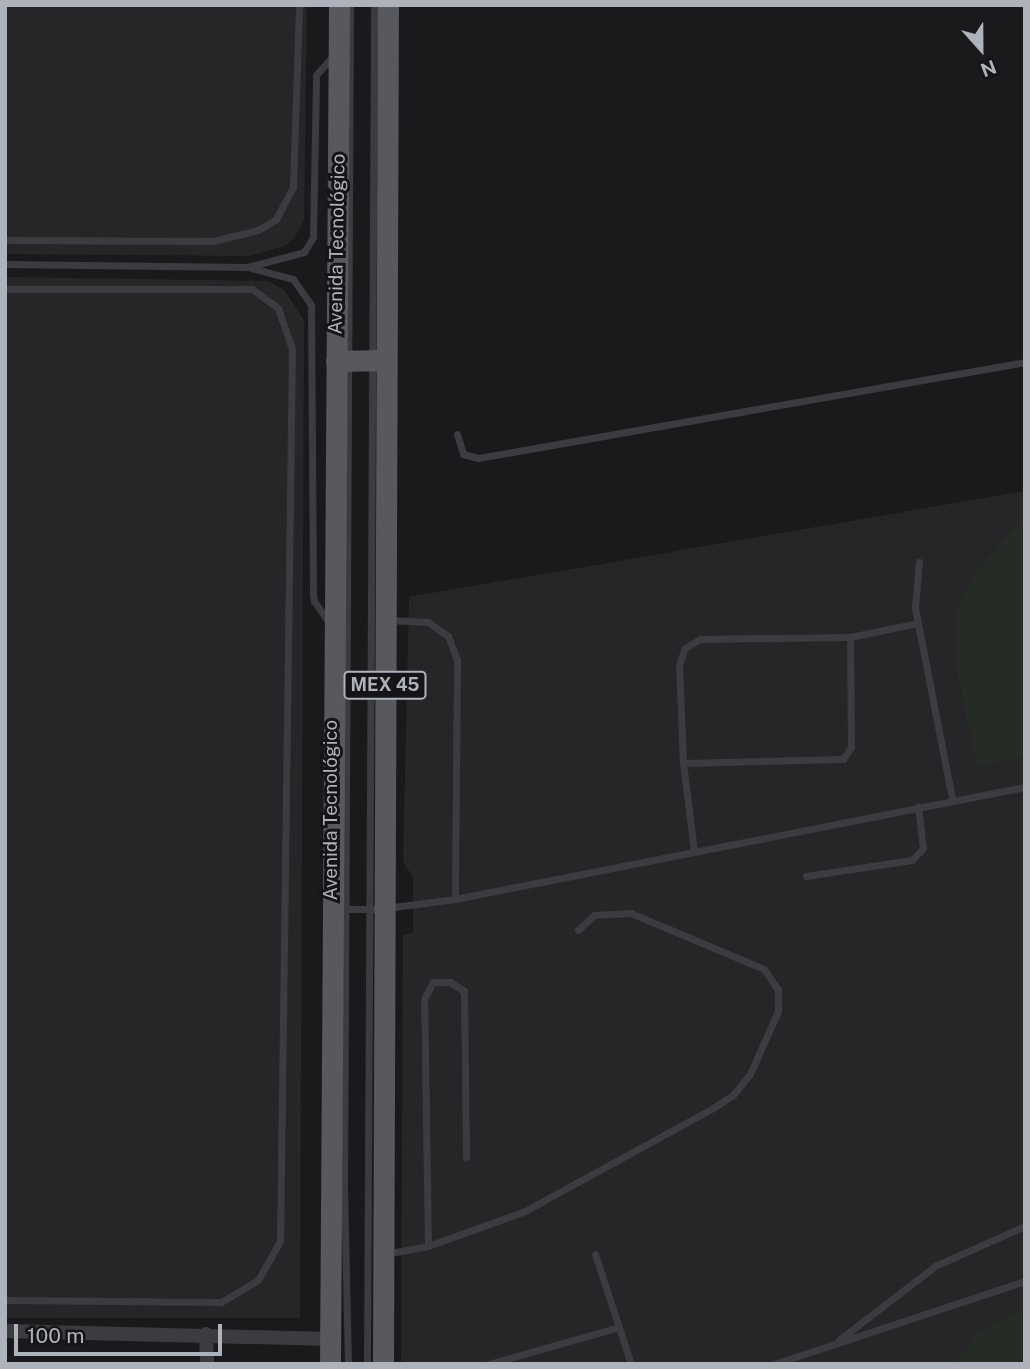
<!DOCTYPE html>
<html>
<head>
<meta charset="utf-8">
<style>
  body { margin:0 }
  #map { position:relative; width:1030px; height:1369px; overflow:hidden; background:#1a1a1c; font-family:"Public Sans",sans-serif }
  div>[style] { position:absolute }
  .built>* { inset:0; background:#262629 }
  .green>* { inset:0; background:#242c25 }
  .service>* { height:7px; margin:-3.5px; padding:0 3.5px; transform-origin:3.5px; border-radius:3.5px; background:#3c3c40 }
  .minor>* { height:14px; margin:-7px; padding:0 7px; transform-origin:7px; border-radius:7px; background:#3c3c40 }
  .primary>* { height:21px; margin:-10.5px; padding:0 10.5px; transform-origin:10.5px; border-radius:10.5px; background:#58595f }
  span { translate:-50% -50%; white-space:nowrap; text-align:center; line-height:1.15; -webkit-text-stroke:6px #151517; paint-order:stroke }
  .shield-label span { padding:2px 5px; background:#151517; border:2px solid; border-radius:5px; -webkit-text-stroke-width:0 }
  .shield-label { font-size:18px; color:#aeb2ba; font-weight:700 }
  .street-label { font-size:19px; color:#aeb2ba }
  .frame { position:absolute; inset:0; border:7px solid #aeb2ba; pointer-events:none }
  .north { position:absolute; left:946px; top:14px; width:70px; height:70px; -webkit-text-stroke:5px #151517; paint-order:stroke; rotate:159deg; font-size:19px; font-weight:700; line-height:28px; text-align:center; color:#aeb2ba }
  .north::after { content:''; display:block; margin:auto; width:24px; height:32px; background:#aeb2ba; clip-path:polygon(50% 0,100% 100%,50% 72%,0 100%) }
  .scale { position:absolute; left:14px; top:1324px; width:208px; height:32px; box-sizing:border-box; border:4px solid #aeb2ba; border-top:0; padding-left:9px; font-size:21px; line-height:24px; white-space:nowrap; color:#aeb2ba; -webkit-text-stroke:5px #151517; paint-order:stroke }
</style>
</head>
<body>
<div id="map">
  <div class="built">
    <i style="clip-path:polygon(5px 5px,307px 5px,304px 220px,295px 237px,285px 246px,249px 256px,5px 254px)"></i>
    <i style="clip-path:polygon(5px 277px,268px 281px,284px 290px,304px 320px,300px 1318px,5px 1318px)"></i>
    <i style="clip-path:polygon(1025px 491px,1025px 1364px,401px 1364px,403px 935px,413px 932px,413px 877px,403px 862px,409px 597px)"></i>
  </div>
  <div class="green">
    <i style="clip-path:polygon(1025px 516px,1025px 756px,977px 766px,955px 663px,955px 615px,974px 574px)"></i>
    <i style="clip-path:polygon(1025px 1307px,1025px 1364px,955px 1364px,976px 1334px)"></i>
  </div>
  <div class="service">
    <i style="left:5px;top:240px;width:208px;rotate:0.3deg"></i>
    <i style="left:213px;top:241px;width:46px;rotate:-13.7deg"></i>
    <i style="left:258px;top:230px;width:21px;rotate:-31deg"></i>
    <i style="left:276px;top:219px;width:36px;rotate:-62deg"></i>
    <i style="left:293px;top:187px;width:182px;rotate:-88.1deg"></i>
    <i style="left:5px;top:264px;width:242px;rotate:0.7deg"></i>
    <i style="left:247px;top:267px;width:59px;rotate:-14.7deg"></i>
    <i style="left:304px;top:252px;width:17px;rotate:-59deg"></i>
    <i style="left:313px;top:237px;width:162px;rotate:-88.9deg"></i>
    <i style="left:316px;top:75px;width:28px;rotate:-48deg"></i>
    <i style="left:251px;top:268px;width:43px;rotate:14.7deg"></i>
    <i style="left:293px;top:279px;width:32px;rotate:55deg"></i>
    <i style="left:311px;top:305px;width:287px;rotate:89.6deg"></i>
    <i style="left:313px;top:592px;width:9px;rotate:84deg"></i>
    <i style="left:314px;top:601px;width:24px;rotate:55deg"></i>
    <i style="left:5px;top:289px;width:247px"></i>
    <i style="left:252px;top:289px;width:32px;rotate:36deg"></i>
    <i style="left:278px;top:308px;width:43px;rotate:71.1deg"></i>
    <i style="left:292px;top:349px;width:892px;rotate:90.77deg"></i>
    <i style="left:280px;top:1241px;width:45px;rotate:119.4deg"></i>
    <i style="left:258px;top:1280px;width:43px;rotate:149.3deg"></i>
    <i style="left:221px;top:1302px;width:216px;rotate:-179.5deg"></i>
    <i style="left:457px;top:434px;width:21px;rotate:73deg"></i>
    <i style="left:463px;top:454px;width:16px;rotate:15deg"></i>
    <i style="left:478px;top:458px;width:555px;rotate:-9.95deg"></i>
    <i style="left:919px;top:562px;width:46px;rotate:95deg"></i>
    <i style="left:915px;top:608px;width:195px;rotate:79deg"></i>
    <i style="left:389px;top:620px;width:39px;rotate:3deg"></i>
    <i style="left:428px;top:622px;width:24px;rotate:35deg"></i>
    <i style="left:448px;top:636px;width:26px;rotate:69deg"></i>
    <i style="left:457px;top:660px;width:239px;rotate:90.5deg"></i>
    <i style="left:683px;top:763px;width:98px;rotate:-92.3deg"></i>
    <i style="left:679px;top:665px;width:18px;rotate:-71deg"></i>
    <i style="left:685px;top:648px;width:17px;rotate:-31deg"></i>
    <i style="left:700px;top:639px;width:150px;rotate:-0.8deg"></i>
    <i style="left:694px;top:851px;width:89px;rotate:-97.1deg"></i>
    <i style="left:683px;top:763px;width:160px;rotate:-1.4deg"></i>
    <i style="left:843px;top:759px;width:14px;rotate:-56deg"></i>
    <i style="left:851px;top:747px;width:110px;rotate:-90.5deg"></i>
    <i style="left:850px;top:637px;width:69px;rotate:-11.6deg"></i>
    <i style="left:806px;top:876px;width:107px;rotate:-8.6deg"></i>
    <i style="left:912px;top:860px;width:16px;rotate:-47deg"></i>
    <i style="left:923px;top:848px;width:42px;rotate:-96.8deg"></i>
    <i style="left:386px;top:908px;width:70px;rotate:-7.4deg"></i>
    <i style="left:455px;top:899px;width:581px;rotate:-11.12deg"></i>
    <i style="left:344px;top:909px;width:30px"></i>
    <i style="left:428px;top:1246px;width:247px;rotate:-90.9deg"></i>
    <i style="left:424px;top:999px;width:19px;rotate:-62deg"></i>
    <i style="left:433px;top:982px;width:17px"></i>
    <i style="left:450px;top:982px;width:17px;rotate:33deg"></i>
    <i style="left:464px;top:991px;width:166px;rotate:89.3deg"></i>
    <i style="left:385px;top:1254px;width:44px;rotate:-10.5deg"></i>
    <i style="left:428px;top:1246px;width:103px;rotate:-19.8deg"></i>
    <i style="left:525px;top:1211px;width:214px;rotate:-28.7deg"></i>
    <i style="left:713px;top:1108px;width:24px;rotate:-33deg"></i>
    <i style="left:733px;top:1095px;width:27px;rotate:-51deg"></i>
    <i style="left:750px;top:1074px;width:69px;rotate:-66deg"></i>
    <i style="left:778px;top:1011px;width:21px;rotate:-90deg"></i>
    <i style="left:778px;top:990px;width:25px;rotate:-124deg"></i>
    <i style="left:764px;top:969px;width:144px;rotate:-157.2deg"></i>
    <i style="left:631px;top:913px;width:37px;rotate:177deg"></i>
    <i style="left:594px;top:915px;width:22px;rotate:137deg"></i>
    <i style="left:595px;top:1254px;width:116px;rotate:71.9deg"></i>
    <i style="left:839px;top:1340px;width:121px;rotate:-37.6deg"></i>
    <i style="left:935px;top:1266px;width:98px;rotate:-24deg"></i>
    <i style="left:348px;top:1364px;width:171px;rotate:-91.3deg"></i>
    <i style="left:344px;top:1193px;width:1188px;rotate:-89.71deg"></i>
    <i style="left:367px;top:1364px;width:1359px;rotate:-89.7deg"></i>
    <i style="left:489px;top:1364px;width:135px;rotate:-15.9deg"></i>
    <i style="left:774px;top:1364px;width:264px;rotate:-18.3deg"></i>
  </div>
  <div class="minor">
    <i style="left:5px;top:1331px;width:325px;rotate:1.4deg"></i>
    <i style="left:206px;top:1334px;width:30px;rotate:88deg"></i>
  </div>
  <div class="primary">
    <i style="left:336px;top:361px;width:50px;rotate:-1.1deg"></i>
    <i style="left:330px;top:1364px;width:1359px;rotate:-89.62deg"></i>
    <i style="left:383px;top:1364px;width:1359px;rotate:-89.79deg"></i>
  </div>
  <div class="shield-label">
    <span style="left:385px;top:685px">MEX 45</span>
  </div>
  <div class="street-label">
    <span style="left:337px;top:244px;rotate:-89deg">Avenida Tecnológico</span>
    <span style="left:331px;top:810px;rotate:-90deg">Avenida Tecnológico</span>
  </div>
  <div class="frame"></div>
  <div class="north">N</div>
  <div class="scale">100 m</div>
</div>
</body>
</html>
